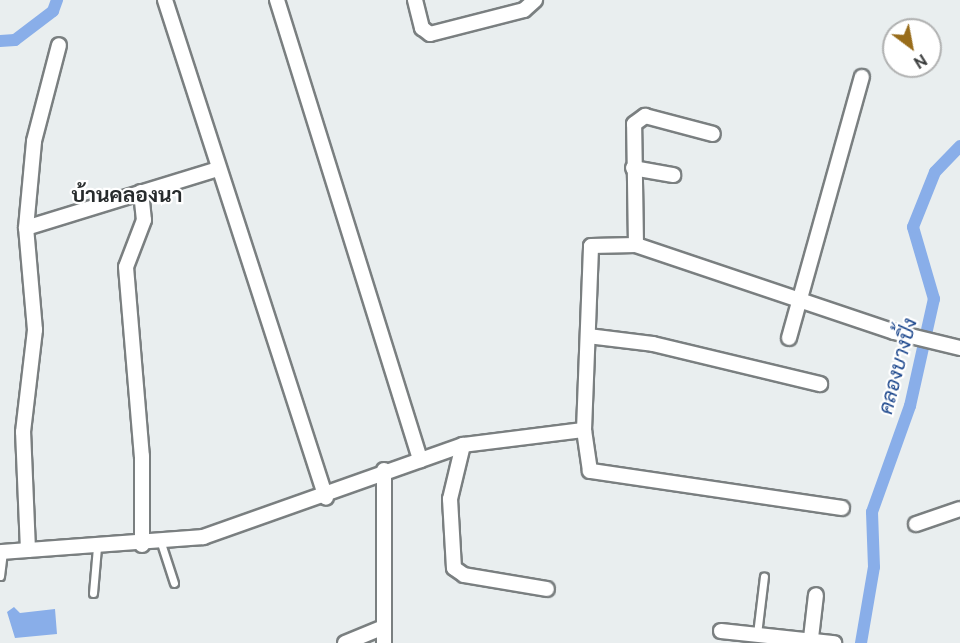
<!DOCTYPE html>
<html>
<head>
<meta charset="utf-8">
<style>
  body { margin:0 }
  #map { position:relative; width:960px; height:643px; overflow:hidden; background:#e9eeef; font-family:Ubuntu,Sarabun,sans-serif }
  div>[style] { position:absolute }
  .water>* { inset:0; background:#89aee9 }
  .canal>* { height:12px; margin:-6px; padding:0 6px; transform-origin:6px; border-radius:6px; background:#89aee9 }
  .roads { filter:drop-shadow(2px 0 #7a7f80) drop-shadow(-2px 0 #7a7f80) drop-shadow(0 2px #7a7f80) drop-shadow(0 -2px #7a7f80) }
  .lane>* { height:7px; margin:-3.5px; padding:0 3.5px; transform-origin:3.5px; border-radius:3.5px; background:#fff }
  .street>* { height:14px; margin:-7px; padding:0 7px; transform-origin:7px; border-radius:7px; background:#fff }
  span { translate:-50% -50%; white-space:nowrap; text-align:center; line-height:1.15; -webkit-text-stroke:4.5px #fff; paint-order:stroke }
  .water-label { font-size:20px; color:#1b468c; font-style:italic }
  .quarter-label { font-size:21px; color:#272b2c; font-weight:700 }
  .north { position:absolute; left:882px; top:18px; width:60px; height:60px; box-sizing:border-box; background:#fff; border:2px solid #b0b1b1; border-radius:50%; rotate:148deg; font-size:16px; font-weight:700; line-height:24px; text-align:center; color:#393b3b }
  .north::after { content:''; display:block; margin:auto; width:21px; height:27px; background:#986c1a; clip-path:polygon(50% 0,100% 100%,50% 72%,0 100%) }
</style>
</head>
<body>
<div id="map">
  <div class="water">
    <i style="clip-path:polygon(14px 607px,20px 613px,55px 609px,57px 634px,15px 638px,7px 612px)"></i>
  </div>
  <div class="canal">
    <i style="left:0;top:41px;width:15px;rotate:-4deg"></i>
    <i style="left:15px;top:40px;width:48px;rotate:-37.3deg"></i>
    <i style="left:53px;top:11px;width:12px;rotate:-70deg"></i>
    <i style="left:861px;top:643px;width:77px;rotate:-80.3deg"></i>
    <i style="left:874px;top:567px;width:55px;rotate:-92.1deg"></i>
    <i style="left:872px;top:512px;width:113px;rotate:-70.3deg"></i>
    <i style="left:910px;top:406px;width:110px;rotate:-77.4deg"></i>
    <i style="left:934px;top:299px;width:75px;rotate:-106.3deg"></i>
    <i style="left:913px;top:227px;width:59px;rotate:-68.2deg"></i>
    <i style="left:935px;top:172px;width:36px;rotate:-46deg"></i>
  </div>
  <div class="roads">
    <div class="lane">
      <i style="left:161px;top:543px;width:42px;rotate:72deg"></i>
      <i style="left:0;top:576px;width:24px;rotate:-83deg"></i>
      <i style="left:93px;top:593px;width:46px;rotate:-85deg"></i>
      <i style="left:757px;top:634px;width:58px;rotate:-83.1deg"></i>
    </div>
    <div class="street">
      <i style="left:165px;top:0;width:523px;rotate:72.08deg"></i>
      <i style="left:277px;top:0;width:482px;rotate:72.7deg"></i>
      <i style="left:415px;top:0;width:29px;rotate:76deg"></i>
      <i style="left:422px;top:28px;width:10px;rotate:37deg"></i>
      <i style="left:430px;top:34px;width:97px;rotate:-14.3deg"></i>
      <i style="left:524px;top:10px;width:15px;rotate:-42deg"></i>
      <i style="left:633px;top:168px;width:41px;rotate:9.9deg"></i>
      <i style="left:141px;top:192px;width:28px;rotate:84deg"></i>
      <i style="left:144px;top:220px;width:50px;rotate:111deg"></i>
      <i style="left:126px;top:267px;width:190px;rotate:85.2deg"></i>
      <i style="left:142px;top:456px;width:89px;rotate:90deg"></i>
      <i style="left:26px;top:228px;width:87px;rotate:-84.7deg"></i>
      <i style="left:34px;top:141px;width:99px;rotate:-75.4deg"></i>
      <i style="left:636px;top:245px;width:121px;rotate:-90.9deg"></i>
      <i style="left:634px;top:124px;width:14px;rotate:-36deg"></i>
      <i style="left:645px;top:116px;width:70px;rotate:14.8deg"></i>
      <i style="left:588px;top:336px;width:65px;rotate:7deg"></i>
      <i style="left:653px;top:344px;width:172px;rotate:13.5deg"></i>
      <i style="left:789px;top:338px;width:271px;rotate:-74.4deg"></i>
      <i style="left:463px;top:445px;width:56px;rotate:103.5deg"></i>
      <i style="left:450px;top:499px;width:69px;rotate:86.7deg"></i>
      <i style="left:454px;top:568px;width:12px;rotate:35deg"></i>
      <i style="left:464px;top:575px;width:84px;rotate:9.6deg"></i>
      <i style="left:842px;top:508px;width:255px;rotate:-171.6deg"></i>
      <i style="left:590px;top:471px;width:41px;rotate:-98.3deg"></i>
      <i style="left:584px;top:430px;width:184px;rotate:-87.8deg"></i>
      <i style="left:591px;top:246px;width:45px;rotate:-1.3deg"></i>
      <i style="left:636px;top:245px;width:272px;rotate:18.6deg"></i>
      <i style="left:894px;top:332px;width:68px;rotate:13.6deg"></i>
      <i style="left:916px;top:524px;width:46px;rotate:-18.8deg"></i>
      <i style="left:28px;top:550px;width:118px;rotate:-92.4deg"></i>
      <i style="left:23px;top:432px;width:103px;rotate:-83.3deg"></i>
      <i style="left:35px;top:330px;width:102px;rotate:-95deg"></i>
      <i style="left:26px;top:228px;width:201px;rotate:-17.1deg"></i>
      <i style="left:0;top:552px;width:204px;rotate:-4.2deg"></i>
      <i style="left:203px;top:537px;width:276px;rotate:-19.5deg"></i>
      <i style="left:463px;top:445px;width:122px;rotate:-7.1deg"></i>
      <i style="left:721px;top:631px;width:114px;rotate:6.1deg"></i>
      <i style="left:811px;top:638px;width:43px;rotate:-83.4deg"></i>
      <i style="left:345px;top:643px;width:42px;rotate:-22.3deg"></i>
      <i style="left:384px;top:643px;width:173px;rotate:-90deg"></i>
    </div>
  </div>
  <div class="water-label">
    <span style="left:897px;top:366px;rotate:-75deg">คลองบางปิ้ง</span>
  </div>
  <div class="quarter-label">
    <span style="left:127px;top:194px">บ้านคลองนา</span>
  </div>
  <div class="north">N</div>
</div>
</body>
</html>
